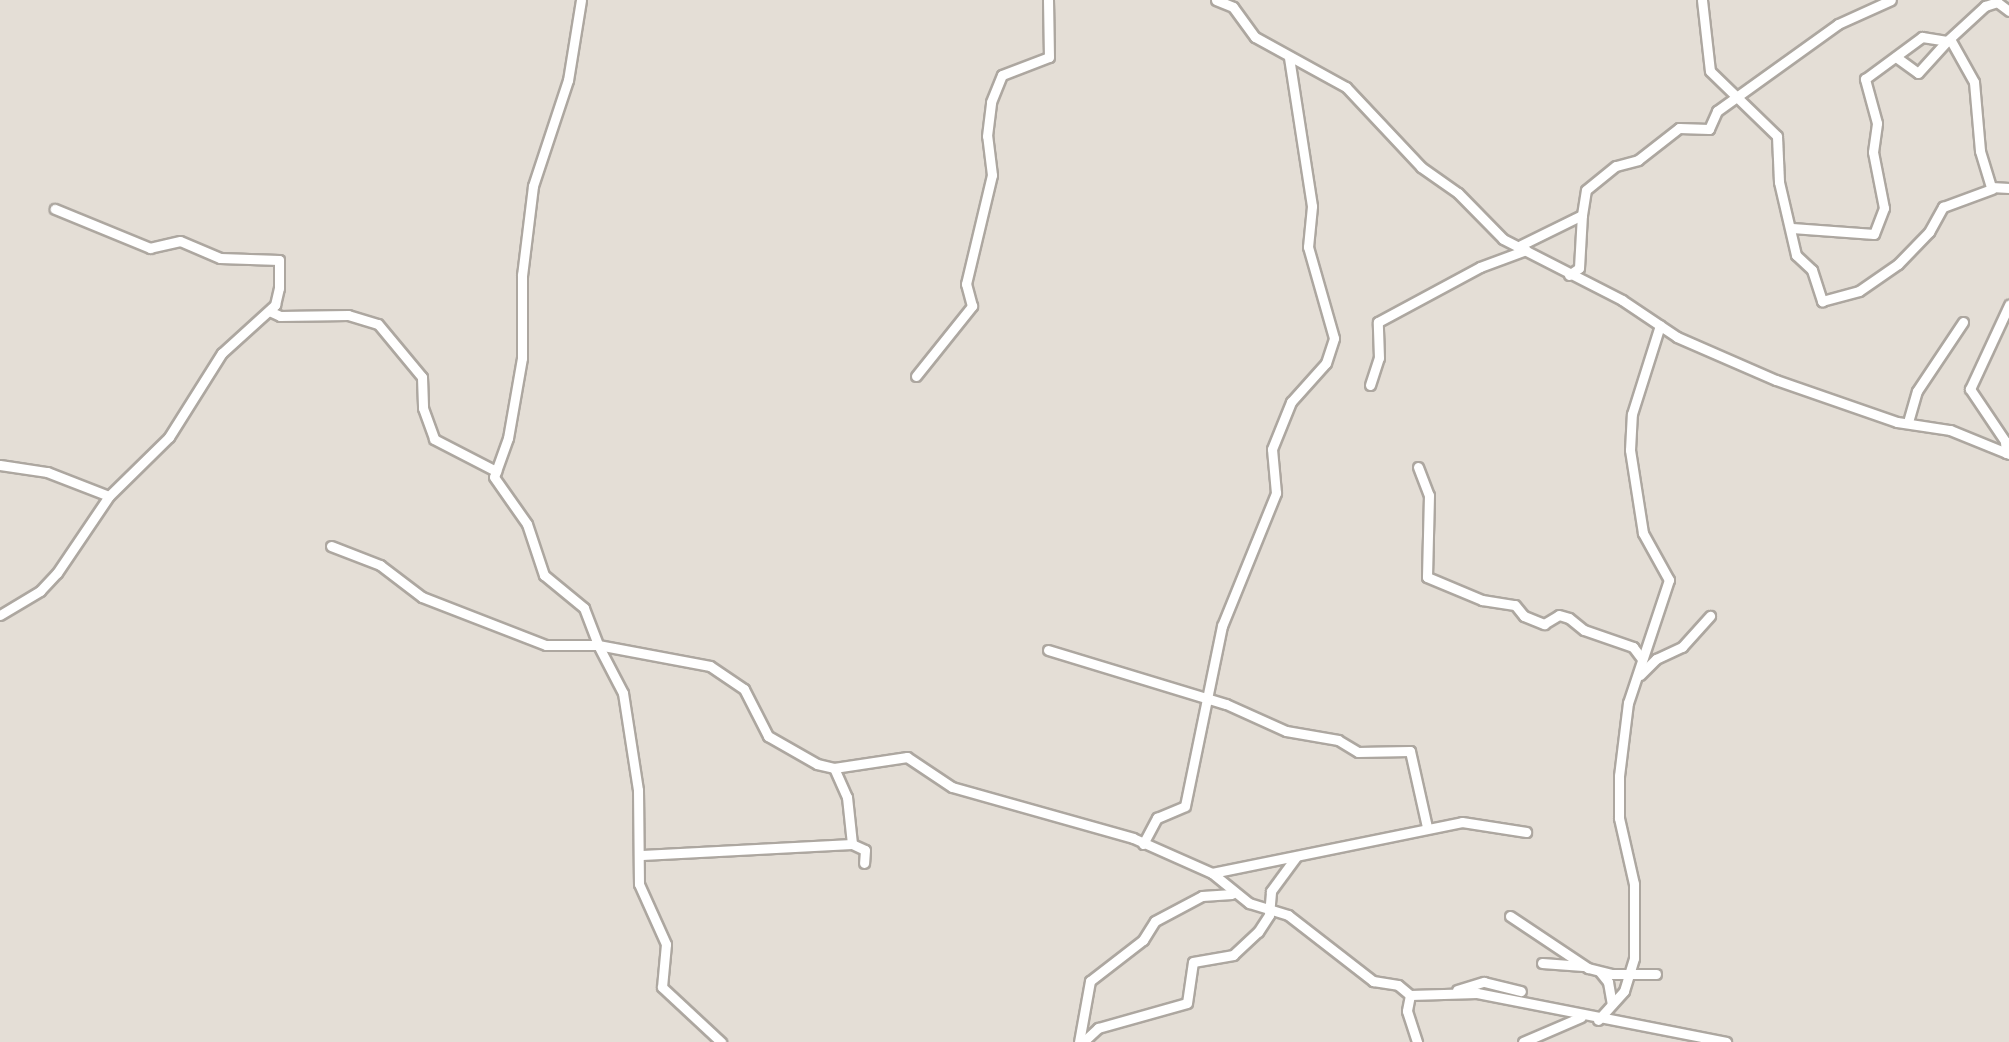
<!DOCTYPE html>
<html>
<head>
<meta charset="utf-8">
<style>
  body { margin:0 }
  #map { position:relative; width:2009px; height:1042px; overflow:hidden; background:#e4ded6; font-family:"Open Sans",sans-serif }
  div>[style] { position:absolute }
  .roads { filter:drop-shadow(2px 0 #ada7a0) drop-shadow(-2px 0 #ada7a0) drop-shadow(0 2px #ada7a0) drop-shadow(0 -2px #ada7a0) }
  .minor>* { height:9px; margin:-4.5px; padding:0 4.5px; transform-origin:4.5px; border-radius:4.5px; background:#fff }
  span { translate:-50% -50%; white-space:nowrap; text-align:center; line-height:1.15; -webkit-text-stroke:5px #f1ebe3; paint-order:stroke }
</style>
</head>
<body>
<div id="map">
  <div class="roads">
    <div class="minor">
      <i style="left:581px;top:0;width:81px;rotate:99.2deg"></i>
      <i style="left:568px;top:80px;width:112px;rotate:108.3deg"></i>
      <i style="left:533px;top:186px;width:90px;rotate:97deg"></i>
      <i style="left:522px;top:275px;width:83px;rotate:90deg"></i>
      <i style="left:522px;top:358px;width:81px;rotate:99.9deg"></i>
      <i style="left:508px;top:438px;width:41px;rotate:109.7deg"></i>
      <i style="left:494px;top:477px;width:57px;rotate:54.9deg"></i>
      <i style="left:527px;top:524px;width:54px;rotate:71.6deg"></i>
      <i style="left:544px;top:575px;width:52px;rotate:39.5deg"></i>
      <i style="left:584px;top:608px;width:40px;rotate:69deg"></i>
      <i style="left:598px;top:645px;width:114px;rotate:10.6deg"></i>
      <i style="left:710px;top:666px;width:41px;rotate:34.1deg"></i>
      <i style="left:744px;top:689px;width:53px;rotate:62.9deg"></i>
      <i style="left:768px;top:736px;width:56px;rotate:29.7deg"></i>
      <i style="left:817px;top:764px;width:17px;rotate:13deg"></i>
      <i style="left:834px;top:768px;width:74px;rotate:-8.6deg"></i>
      <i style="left:907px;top:757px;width:54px;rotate:33.7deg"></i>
      <i style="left:952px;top:787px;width:188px;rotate:15.7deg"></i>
      <i style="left:1133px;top:838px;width:86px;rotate:23.9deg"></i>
      <i style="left:1212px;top:873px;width:48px;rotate:39deg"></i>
      <i style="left:1249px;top:903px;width:41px;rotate:17.1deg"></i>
      <i style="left:1288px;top:915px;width:108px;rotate:37.8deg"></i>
      <i style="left:1373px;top:981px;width:25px;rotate:9deg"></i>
      <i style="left:1398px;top:985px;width:16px;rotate:40deg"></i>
      <i style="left:1410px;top:995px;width:67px;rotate:-1.7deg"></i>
      <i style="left:1477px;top:993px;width:254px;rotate:11.1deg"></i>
      <i style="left:1216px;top:0;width:18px;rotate:22deg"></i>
      <i style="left:1233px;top:7px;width:37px;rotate:54deg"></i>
      <i style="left:1255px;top:37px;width:104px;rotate:28.8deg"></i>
      <i style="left:1346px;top:87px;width:110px;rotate:46.8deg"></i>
      <i style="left:1421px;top:167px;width:45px;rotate:35.1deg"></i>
      <i style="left:1458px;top:193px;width:64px;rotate:45.6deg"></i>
      <i style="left:1503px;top:239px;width:134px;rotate:27.1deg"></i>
      <i style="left:1622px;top:300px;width:66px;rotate:33.9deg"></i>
      <i style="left:1677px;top:337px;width:108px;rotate:23.5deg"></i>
      <i style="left:1776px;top:380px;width:128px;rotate:19.1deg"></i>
      <i style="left:1897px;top:422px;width:54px;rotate:8.6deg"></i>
      <i style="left:1950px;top:430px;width:64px;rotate:22.1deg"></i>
      <i style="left:1702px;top:0;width:71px;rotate:83.6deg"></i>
      <i style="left:1710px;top:71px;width:93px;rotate:44.1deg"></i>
      <i style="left:1777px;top:136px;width:46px;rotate:87.5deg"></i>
      <i style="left:1779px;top:182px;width:75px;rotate:76.9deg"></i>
      <i style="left:1796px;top:255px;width:22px;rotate:43deg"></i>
      <i style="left:1812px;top:270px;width:33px;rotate:72deg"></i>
      <i style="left:1822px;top:301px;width:38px;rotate:-15deg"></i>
      <i style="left:1859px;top:291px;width:47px;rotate:-34.7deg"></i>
      <i style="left:1898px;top:264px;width:45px;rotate:-45.9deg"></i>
      <i style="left:1929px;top:232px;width:29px;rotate:-61deg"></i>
      <i style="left:1943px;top:207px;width:52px;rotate:-20.2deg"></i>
      <i style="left:1950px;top:39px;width:49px;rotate:60.8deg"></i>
      <i style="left:1974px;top:82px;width:69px;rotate:85deg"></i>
      <i style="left:1980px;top:151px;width:38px;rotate:73deg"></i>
      <i style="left:1991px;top:187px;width:18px;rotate:3deg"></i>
      <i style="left:1896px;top:57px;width:27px;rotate:36deg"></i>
      <i style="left:1918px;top:73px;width:43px;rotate:-47.8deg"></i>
      <i style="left:1792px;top:228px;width:82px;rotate:4.2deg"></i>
      <i style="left:1874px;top:234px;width:28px;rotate:-69deg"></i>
      <i style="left:1884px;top:208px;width:57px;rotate:-101.1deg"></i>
      <i style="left:1873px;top:152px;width:29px;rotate:-82deg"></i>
      <i style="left:1877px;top:123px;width:46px;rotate:-105.3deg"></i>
      <i style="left:1865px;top:79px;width:71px;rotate:-36.4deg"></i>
      <i style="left:1922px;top:37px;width:25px;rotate:9deg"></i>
      <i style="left:1947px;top:41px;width:52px;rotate:-42.6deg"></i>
      <i style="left:1985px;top:6px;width:13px;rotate:-18deg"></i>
      <i style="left:1997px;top:2px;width:15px;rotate:37deg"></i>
      <i style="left:1521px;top:245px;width:68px;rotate:-26.2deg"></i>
      <i style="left:1582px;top:215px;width:25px;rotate:-81deg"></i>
      <i style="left:1586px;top:190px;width:38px;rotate:-39deg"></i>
      <i style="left:1616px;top:166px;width:23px;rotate:-15deg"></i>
      <i style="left:1638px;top:160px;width:52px;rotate:-38deg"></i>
      <i style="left:1679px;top:128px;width:30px;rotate:2deg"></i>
      <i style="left:1709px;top:129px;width:20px;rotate:-66deg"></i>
      <i style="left:1717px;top:111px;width:149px;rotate:-35.7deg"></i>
      <i style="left:1838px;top:24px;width:58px;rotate:-24.4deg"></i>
      <i style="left:1569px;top:275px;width:12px;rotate:-35deg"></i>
      <i style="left:1579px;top:268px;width:53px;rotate:-86.8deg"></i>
      <i style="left:269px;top:311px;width:12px;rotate:24deg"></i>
      <i style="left:280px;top:316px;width:68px;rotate:-0.8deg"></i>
      <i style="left:348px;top:315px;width:31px;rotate:17deg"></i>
      <i style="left:378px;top:324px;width:69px;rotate:50.3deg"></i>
      <i style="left:422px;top:377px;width:31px;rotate:88deg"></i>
      <i style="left:423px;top:408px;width:33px;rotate:70deg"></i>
      <i style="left:434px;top:439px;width:70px;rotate:27.3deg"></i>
      <i style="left:916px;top:376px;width:90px;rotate:-51.3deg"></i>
      <i style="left:972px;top:306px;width:23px;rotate:-105deg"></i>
      <i style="left:966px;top:284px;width:112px;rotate:-76.6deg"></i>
      <i style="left:992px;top:175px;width:39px;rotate:-97deg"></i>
      <i style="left:987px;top:136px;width:34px;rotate:-83deg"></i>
      <i style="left:991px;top:102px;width:29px;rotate:-68deg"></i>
      <i style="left:1002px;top:75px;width:50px;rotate:-21deg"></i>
      <i style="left:1049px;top:57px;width:57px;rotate:-91deg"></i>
      <i style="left:1370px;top:385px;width:28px;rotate:-72deg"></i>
      <i style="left:1379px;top:358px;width:36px;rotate:-92deg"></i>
      <i style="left:1378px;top:322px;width:116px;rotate:-28.3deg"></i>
      <i style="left:1480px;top:267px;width:49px;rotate:-20.3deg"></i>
      <i style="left:1908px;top:422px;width:32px;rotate:-74deg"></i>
      <i style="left:1917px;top:391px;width:83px;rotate:-56.3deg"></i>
      <i style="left:2006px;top:453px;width:12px;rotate:-95deg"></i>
      <i style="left:2005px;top:441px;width:63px;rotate:-123.9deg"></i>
      <i style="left:1970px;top:389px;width:93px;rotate:-65.1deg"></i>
      <i style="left:0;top:465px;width:48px;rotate:8.5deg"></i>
      <i style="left:47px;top:472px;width:66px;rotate:21.2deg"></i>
      <i style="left:1418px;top:467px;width:30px;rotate:69deg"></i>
      <i style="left:1429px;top:495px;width:82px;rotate:91.4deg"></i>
      <i style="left:1427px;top:577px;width:60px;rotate:22.7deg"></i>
      <i style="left:1482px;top:600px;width:33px;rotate:9deg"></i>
      <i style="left:1515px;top:605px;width:14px;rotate:51deg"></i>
      <i style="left:1524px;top:616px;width:22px;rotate:22deg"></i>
      <i style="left:1544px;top:624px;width:17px;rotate:-31deg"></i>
      <i style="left:1559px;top:615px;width:10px;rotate:17deg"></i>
      <i style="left:1569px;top:618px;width:19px;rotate:39deg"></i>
      <i style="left:1584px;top:630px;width:52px;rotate:19.1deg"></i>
      <i style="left:1633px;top:647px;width:15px;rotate:53deg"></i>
      <i style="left:331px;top:546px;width:53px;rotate:21.2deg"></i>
      <i style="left:380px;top:565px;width:53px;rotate:37.3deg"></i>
      <i style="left:422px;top:597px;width:133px;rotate:21.2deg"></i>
      <i style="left:546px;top:645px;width:52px"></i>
      <i style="left:598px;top:645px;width:54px;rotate:62.5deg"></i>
      <i style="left:623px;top:693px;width:98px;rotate:81.2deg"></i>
      <i style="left:638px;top:790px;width:94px;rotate:89.4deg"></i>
      <i style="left:639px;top:884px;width:66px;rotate:65.8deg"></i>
      <i style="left:666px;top:944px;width:43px;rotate:95.3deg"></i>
      <i style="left:662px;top:987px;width:81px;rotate:43deg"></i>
      <i style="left:0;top:615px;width:47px;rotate:-31deg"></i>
      <i style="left:40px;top:591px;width:25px;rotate:-47deg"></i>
      <i style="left:57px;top:573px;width:93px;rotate:-56deg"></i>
      <i style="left:109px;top:496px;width:84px;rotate:-44.5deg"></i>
      <i style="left:169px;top:437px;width:99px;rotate:-57.8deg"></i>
      <i style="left:222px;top:353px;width:72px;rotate:-42.2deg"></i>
      <i style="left:275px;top:305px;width:17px;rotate:-77deg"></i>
      <i style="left:279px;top:288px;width:28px;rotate:-90deg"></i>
      <i style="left:279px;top:260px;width:59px;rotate:-178.1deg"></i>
      <i style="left:220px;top:258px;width:43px;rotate:-157deg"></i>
      <i style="left:180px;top:241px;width:31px;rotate:167deg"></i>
      <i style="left:150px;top:248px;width:103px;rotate:-157.7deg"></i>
      <i style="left:1048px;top:650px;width:186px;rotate:16.9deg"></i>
      <i style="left:1226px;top:704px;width:66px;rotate:24.2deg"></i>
      <i style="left:1286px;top:731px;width:53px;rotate:9.8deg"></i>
      <i style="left:1338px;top:740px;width:23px;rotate:31deg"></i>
      <i style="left:1358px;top:752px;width:52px;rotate:-1.1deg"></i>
      <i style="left:1410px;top:751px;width:78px;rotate:77.4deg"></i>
      <i style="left:1640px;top:675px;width:23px;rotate:-45deg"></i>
      <i style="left:1656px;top:659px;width:29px;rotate:-25deg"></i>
      <i style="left:1682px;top:647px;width:42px;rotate:-47.9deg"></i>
      <i style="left:834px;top:768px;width:32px;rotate:66deg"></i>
      <i style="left:847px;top:797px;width:47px;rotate:83.9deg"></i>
      <i style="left:1143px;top:844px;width:30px;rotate:-62deg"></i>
      <i style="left:1157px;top:818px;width:30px;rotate:-23deg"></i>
      <i style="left:1185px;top:806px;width:184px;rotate:-78.4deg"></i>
      <i style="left:1222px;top:626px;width:144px;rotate:-67.9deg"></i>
      <i style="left:1276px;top:493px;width:44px;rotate:-95.2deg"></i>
      <i style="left:1272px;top:449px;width:51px;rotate:-68deg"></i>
      <i style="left:1291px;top:402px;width:52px;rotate:-48.1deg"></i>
      <i style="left:1326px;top:363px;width:26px;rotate:-72deg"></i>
      <i style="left:1334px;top:338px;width:95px;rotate:-105.9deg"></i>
      <i style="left:1308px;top:247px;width:41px;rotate:-84.4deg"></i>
      <i style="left:1312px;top:206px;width:150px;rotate:-98.8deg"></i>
      <i style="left:642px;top:855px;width:210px;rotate:-3deg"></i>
      <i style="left:852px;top:844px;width:14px;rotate:25deg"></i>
      <i style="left:865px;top:850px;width:13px;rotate:94deg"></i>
      <i style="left:1212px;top:873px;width:255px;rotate:-11.5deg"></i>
      <i style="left:1462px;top:822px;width:65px;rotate:8.9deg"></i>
      <i style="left:1510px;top:916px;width:94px;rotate:33.7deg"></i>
      <i style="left:1588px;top:968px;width:25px;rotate:14deg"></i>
      <i style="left:1612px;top:974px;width:44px"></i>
      <i style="left:1542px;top:963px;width:41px;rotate:4.2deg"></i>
      <i style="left:1600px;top:972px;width:13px;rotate:51deg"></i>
      <i style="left:1608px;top:982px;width:22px;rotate:80deg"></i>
      <i style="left:1457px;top:990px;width:28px;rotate:-17deg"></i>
      <i style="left:1484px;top:982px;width:38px;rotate:14deg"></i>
      <i style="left:1410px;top:995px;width:16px;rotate:101deg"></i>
      <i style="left:1407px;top:1011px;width:33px;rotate:72deg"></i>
      <i style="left:1598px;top:1020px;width:39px;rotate:-48deg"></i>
      <i style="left:1624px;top:991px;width:34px;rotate:-73deg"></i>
      <i style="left:1634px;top:958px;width:74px;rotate:-90deg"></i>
      <i style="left:1634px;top:884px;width:68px;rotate:-102.8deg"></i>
      <i style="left:1619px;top:818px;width:42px;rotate:-90deg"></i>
      <i style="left:1619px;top:776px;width:74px;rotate:-83deg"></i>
      <i style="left:1628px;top:703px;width:130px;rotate:-71.6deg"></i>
      <i style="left:1669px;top:580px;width:54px;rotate:-119deg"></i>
      <i style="left:1643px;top:533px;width:84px;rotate:-98.9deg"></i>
      <i style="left:1630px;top:450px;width:36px;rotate:-87deg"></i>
      <i style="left:1632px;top:414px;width:93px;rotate:-72.5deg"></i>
      <i style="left:1079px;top:1042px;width:62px;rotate:-79.8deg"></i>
      <i style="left:1090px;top:981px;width:67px;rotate:-37.7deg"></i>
      <i style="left:1143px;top:940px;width:22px;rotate:-58deg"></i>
      <i style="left:1155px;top:921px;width:53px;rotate:-28deg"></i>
      <i style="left:1202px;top:896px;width:30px;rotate:-4deg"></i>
      <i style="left:1083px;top:1042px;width:21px;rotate:-43deg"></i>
      <i style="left:1098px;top:1028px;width:92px;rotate:-15.7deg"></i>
      <i style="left:1187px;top:1003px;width:41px;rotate:-81.7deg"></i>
      <i style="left:1193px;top:962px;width:41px;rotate:-9.9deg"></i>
      <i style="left:1233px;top:955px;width:34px;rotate:-43deg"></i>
      <i style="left:1258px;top:932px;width:20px;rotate:-57deg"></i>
      <i style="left:1269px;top:915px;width:24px;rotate:-85deg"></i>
      <i style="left:1271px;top:891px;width:42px;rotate:-53.7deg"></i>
      <i style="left:1523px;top:1042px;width:63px;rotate:-23.3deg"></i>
    </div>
  </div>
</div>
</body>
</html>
